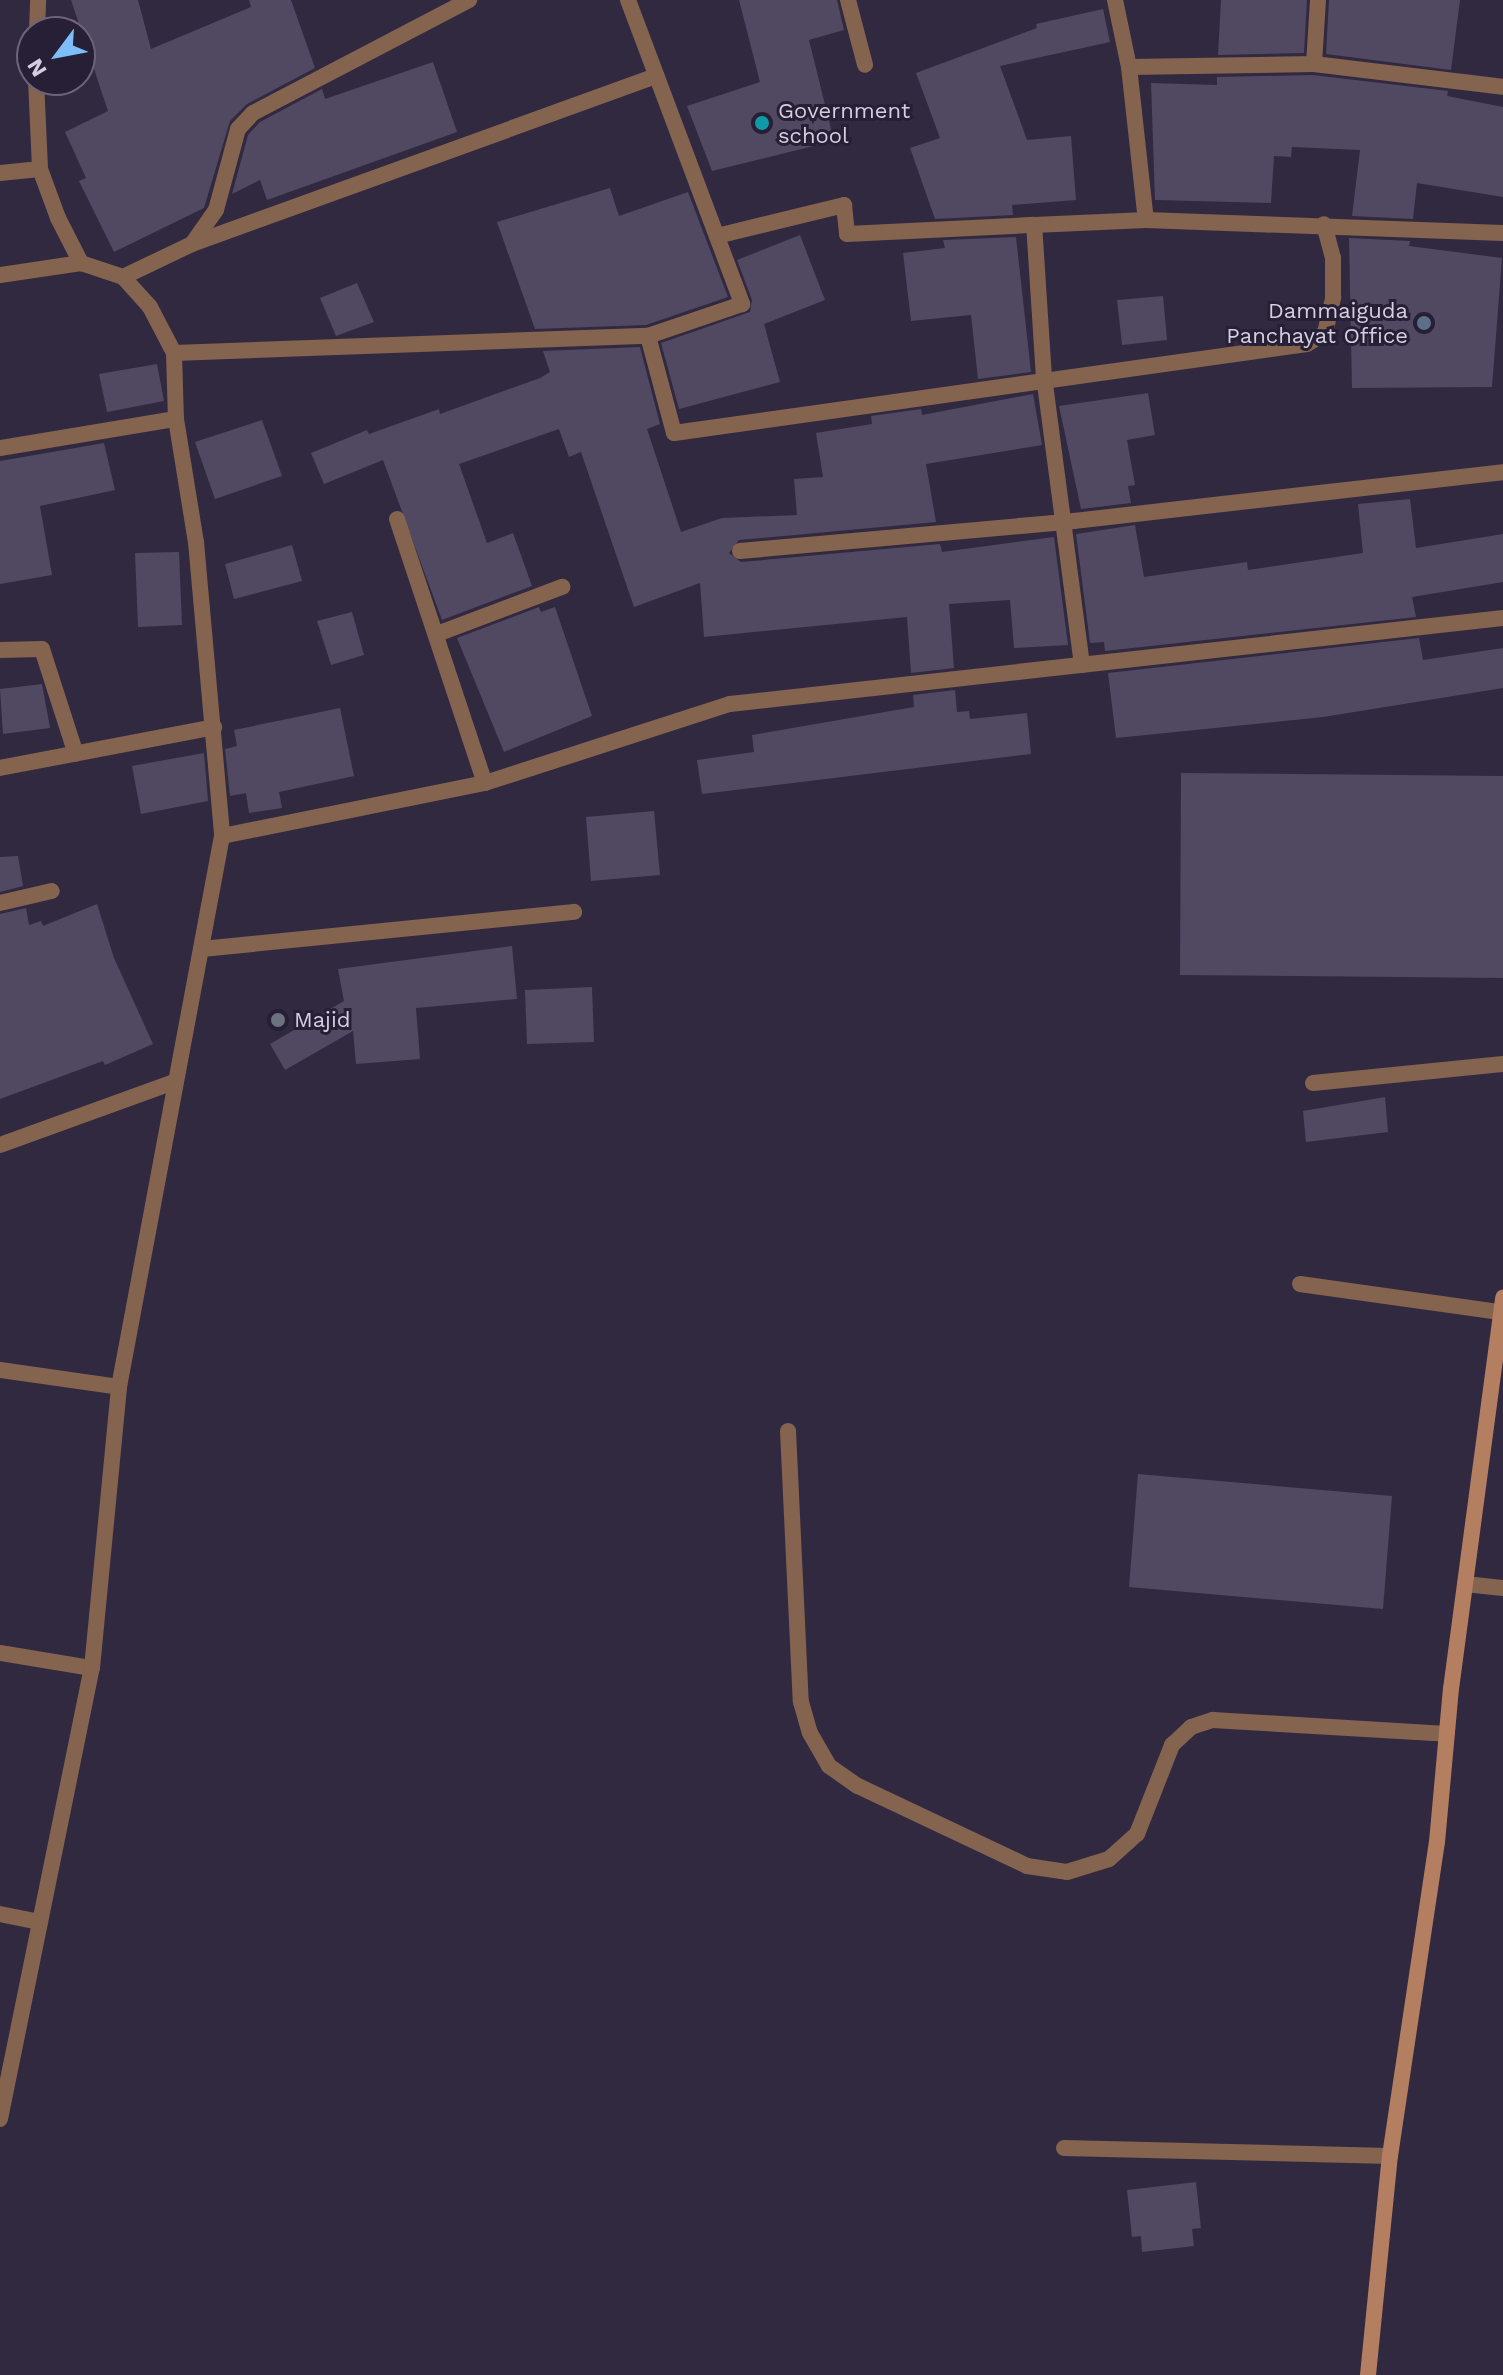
<!DOCTYPE html>
<html>
<head>
<meta charset="utf-8">
<style>
  body { margin:0 }
  #map { position:relative; width:1503px; height:2375px; overflow:hidden; background:#312940; font-family:"Work Sans",sans-serif }
  div>[style] { position:absolute }
  .building>* { inset:0; background:#514862 }
  .lane>* { height:16px; margin:-8px; padding:0 8px; transform-origin:8px; border-radius:8px; background:#84634f }
  .street>* { height:16px; margin:-8px; padding:0 8px; transform-origin:8px; border-radius:8px; background:#84634f }
  .secondary>* { height:16px; margin:-8px; padding:0 8px; transform-origin:8px; border-radius:8px; background:#b47f60 }
  .dots>* { width:22px; height:22px; translate:-50% -50%; box-sizing:border-box; border:4px solid #271f36; border-radius:50% }
  span { translate:-50% -50%; white-space:nowrap; text-align:center; line-height:1.15; -webkit-text-stroke:6px #271f36; paint-order:stroke }
  .poi-label { font-size:22px; color:#d4cfdf }
  .left { translate:0 -50%; text-align:left }
  .right { translate:-100% -50%; text-align:right }
  .north { position:absolute; left:16px; top:16px; width:80px; height:80px; box-sizing:border-box; background:#271f36; border:2px solid #6c657a; border-radius:50%; rotate:238deg; font-size:22px; font-weight:700; line-height:32px; text-align:center; color:#d4cfdf }
  .north::after { content:''; display:block; margin:auto; width:28px; height:36px; background:#7fbdfa; clip-path:polygon(50% 0,100% 100%,50% 72%,0 100%) }
</style>
</head>
<body>
<div id="map">
  <div class="building">
    <i style="clip-path:polygon(71px 0,138px 0,151px 49px,251px 7px,249px 0,291px 0,315px 68px,247px 104px,230px 121px,204px 208px,114px 252px,79px 181px,86px 178px,65px 132px,108px 111px)"></i>
    <i style="clip-path:polygon(739px 0,837px 0,844px 30px,809px 40px,834px 141px,712px 171px,687px 106px,760px 82px)"></i>
    <i style="clip-path:polygon(1221px 0,1307px 0,1304px 53px,1218px 55px)"></i>
    <i style="clip-path:polygon(1329px 0,1460px 0,1451px 70px,1326px 54px)"></i>
    <i style="clip-path:polygon(1103px 9px,1110px 42px,1000px 66px,1027px 140px,1071px 136px,1076px 200px,1012px 205px,1013px 215px,935px 219px,910px 148px,940px 138px,916px 73px,1037px 28px,1036px 24px)"></i>
    <i style="clip-path:polygon(433px 62px,457px 132px,267px 200px,260px 180px,232px 194px,248px 135px,260px 122px,322px 89px,325px 99px)"></i>
    <i style="clip-path:polygon(1313px 75px,1448px 91px,1447px 96px,1503px 107px,1503px 197px,1417px 183px,1413px 219px,1352px 216px,1360px 150px,1292px 147px,1291px 157px,1274px 156px,1271px 203px,1155px 200px,1151px 83px,1217px 85px,1217px 77px)"></i>
    <i style="clip-path:polygon(610px 188px,619px 216px,688px 192px,728px 297px,646px 325px,535px 329px,497px 222px)"></i>
    <i style="clip-path:polygon(800px 235px,825px 300px,764px 324px,780px 382px,679px 409px,661px 343px,750px 312px,752px 300px,737px 260px)"></i>
    <i style="clip-path:polygon(1016px 237px,1031px 372px,978px 379px,971px 315px,911px 321px,903px 253px,945px 248px,943px 240px)"></i>
    <i style="clip-path:polygon(1349px 238px,1410px 241px,1409px 246px,1502px 258px,1492px 387px,1352px 388px)"></i>
    <i style="clip-path:polygon(357px 283px,374px 322px,336px 336px,320px 298px)"></i>
    <i style="clip-path:polygon(1163px 296px,1167px 340px,1122px 345px,1117px 300px)"></i>
    <i style="clip-path:polygon(640px 347px,660px 424px,647px 429px,681px 532px,722px 518px,797px 515px,794px 479px,823px 477px,816px 433px,872px 424px,871px 416px,921px 409px,922px 415px,1033px 394px,1042px 445px,926px 464px,936px 522px,739px 540px,729px 553px,741px 562px,940px 544px,942px 552px,1054px 537px,1068px 645px,1014px 648px,1010px 600px,949px 604px,954px 668px,911px 673px,907px 617px,704px 637px,700px 583px,634px 607px,581px 452px,569px 457px,559px 429px,459px 464px,487px 543px,513px 533px,532px 586px,442px 620px,383px 460px,324px 484px,311px 453px,367px 430px,369px 434px,439px 409px,440px 414px,540px 378px,550px 372px,543px 351px)"></i>
    <i style="clip-path:polygon(157px 364px,164px 401px,107px 412px,99px 374px)"></i>
    <i style="clip-path:polygon(1148px 393px,1155px 435px,1127px 440px,1135px 485px,1128px 486px,1131px 503px,1081px 509px,1059px 406px)"></i>
    <i style="clip-path:polygon(262px 420px,282px 476px,215px 499px,195px 442px)"></i>
    <i style="clip-path:polygon(104px 443px,115px 490px,40px 506px,52px 575px,0 584px,0 461px)"></i>
    <i style="clip-path:polygon(1410px 499px,1416px 548px,1503px 534px,1503px 582px,1412px 597px,1416px 617px,1105px 651px,1104px 642px,1090px 643px,1076px 534px,1135px 525px,1144px 577px,1247px 562px,1248px 570px,1363px 553px,1358px 504px)"></i>
    <i style="clip-path:polygon(292px 545px,302px 581px,234px 599px,225px 564px)"></i>
    <i style="clip-path:polygon(179px 552px,182px 625px,138px 627px,135px 553px)"></i>
    <i style="clip-path:polygon(539px 607px,541px 612px,555px 607px,592px 716px,504px 752px,457px 638px)"></i>
    <i style="clip-path:polygon(352px 612px,364px 655px,331px 665px,317px 621px)"></i>
    <i style="clip-path:polygon(1419px 638px,1423px 660px,1503px 648px,1503px 688px,1323px 717px,1116px 738px,1108px 673px)"></i>
    <i style="clip-path:polygon(42px 684px,50px 728px,3px 734px,0 689px)"></i>
    <i style="clip-path:polygon(955px 690px,957px 712px,969px 711px,970px 719px,1027px 713px,1031px 754px,702px 794px,697px 760px,754px 752px,752px 735px,914px 707px,913px 695px)"></i>
    <i style="clip-path:polygon(340px 708px,354px 776px,279px 792px,282px 808px,249px 813px,246px 793px,230px 796px,225px 749px,237px 746px,234px 730px)"></i>
    <i style="clip-path:polygon(204px 753px,208px 801px,141px 814px,132px 766px)"></i>
    <i style="clip-path:polygon(1181px 773px,1503px 776px,1503px 978px,1180px 975px)"></i>
    <i style="clip-path:polygon(654px 811px,660px 875px,591px 881px,586px 817px)"></i>
    <i style="clip-path:polygon(18px 856px,23px 886px,0 892px,0 857px)"></i>
    <i style="clip-path:polygon(97px 904px,114px 958px,153px 1044px,105px 1065px,103px 1061px,0 1099px,0 914px,26px 908px,29px 925px,41px 921px,43px 926px)"></i>
    <i style="clip-path:polygon(512px 946px,517px 999px,416px 1008px,420px 1059px,356px 1064px,353px 1031px,285px 1070px,270px 1044px,344px 1001px,338px 969px)"></i>
    <i style="clip-path:polygon(592px 987px,594px 1042px,527px 1044px,525px 990px)"></i>
    <i style="clip-path:polygon(1385px 1097px,1388px 1132px,1306px 1142px,1303px 1111px)"></i>
    <i style="clip-path:polygon(1138px 1474px,1392px 1496px,1383px 1609px,1129px 1587px)"></i>
    <i style="clip-path:polygon(1196px 2182px,1201px 2228px,1192px 2229px,1194px 2246px,1142px 2252px,1141px 2236px,1132px 2237px,1127px 2190px)"></i>
  </div>
  <div class="lane">
    <i style="left:1313px;top:1083px;width:191px;rotate:-5.7deg"></i>
    <i style="left:1300px;top:1284px;width:202px;rotate:8deg"></i>
    <i style="left:788px;top:1431px;width:271px;rotate:87.3deg"></i>
    <i style="left:801px;top:1702px;width:32px;rotate:74deg"></i>
    <i style="left:810px;top:1733px;width:38px;rotate:60deg"></i>
    <i style="left:829px;top:1766px;width:35px;rotate:35deg"></i>
    <i style="left:858px;top:1786px;width:187px;rotate:25.3deg"></i>
    <i style="left:1027px;top:1866px;width:40px;rotate:8.5deg"></i>
    <i style="left:1067px;top:1872px;width:44px;rotate:-17.2deg"></i>
    <i style="left:1109px;top:1859px;width:38px;rotate:-42deg"></i>
    <i style="left:1137px;top:1834px;width:96px;rotate:-68.5deg"></i>
    <i style="left:1172px;top:1745px;width:26px;rotate:-43deg"></i>
    <i style="left:1191px;top:1727px;width:23px;rotate:-18deg"></i>
    <i style="left:1213px;top:1720px;width:234px;rotate:3.4deg"></i>
    <i style="left:1465px;top:1584px;width:38px;rotate:6deg"></i>
  </div>
  <div class="street">
    <i style="left:628px;top:0;width:325px;rotate:69.4deg"></i>
    <i style="left:742px;top:304px;width:99px;rotate:161.2deg"></i>
    <i style="left:848px;top:0;width:67px;rotate:75.3deg"></i>
    <i style="left:1115px;top:0;width:68px;rotate:78.2deg"></i>
    <i style="left:1129px;top:67px;width:154px;rotate:83.7deg"></i>
    <i style="left:37px;top:32px;width:32px;rotate:-88deg"></i>
    <i style="left:1314px;top:64px;width:64px;rotate:-86.4deg"></i>
    <i style="left:1129px;top:67px;width:185px;rotate:-0.9deg"></i>
    <i style="left:1314px;top:64px;width:190px;rotate:6.9deg"></i>
    <i style="left:36px;top:80px;width:89px;rotate:87.4deg"></i>
    <i style="left:40px;top:169px;width:52px;rotate:69.8deg"></i>
    <i style="left:58px;top:218px;width:51px;rotate:62.9deg"></i>
    <i style="left:81px;top:263px;width:44px;rotate:18.4deg"></i>
    <i style="left:123px;top:277px;width:40px;rotate:48deg"></i>
    <i style="left:150px;top:307px;width:52px;rotate:62.4deg"></i>
    <i style="left:174px;top:353px;width:66px;rotate:88.3deg"></i>
    <i style="left:176px;top:419px;width:125px;rotate:80.8deg"></i>
    <i style="left:196px;top:542px;width:295px;rotate:84.9deg"></i>
    <i style="left:222px;top:836px;width:268px;rotate:-11.4deg"></i>
    <i style="left:485px;top:783px;width:257px;rotate:-17.9deg"></i>
    <i style="left:730px;top:704px;width:778px;rotate:-6.35deg"></i>
    <i style="left:0;top:173px;width:40px;rotate:-5.7deg"></i>
    <i style="left:717px;top:236px;width:131px;rotate:-13.7deg"></i>
    <i style="left:844px;top:205px;width:29px;rotate:84deg"></i>
    <i style="left:847px;top:234px;width:187px;rotate:-2.8deg"></i>
    <i style="left:192px;top:244px;width:42px;rotate:-54.8deg"></i>
    <i style="left:216px;top:210px;width:84px;rotate:-74.8deg"></i>
    <i style="left:238px;top:129px;width:22px;rotate:-47deg"></i>
    <i style="left:253px;top:113px;width:244px;rotate:-27.6deg"></i>
    <i style="left:0;top:275px;width:82px;rotate:-8.4deg"></i>
    <i style="left:123px;top:277px;width:76px;rotate:-25.6deg"></i>
    <i style="left:192px;top:244px;width:494px;rotate:-19.9deg"></i>
    <i style="left:174px;top:353px;width:474px;rotate:-2.1deg"></i>
    <i style="left:648px;top:336px;width:100px;rotate:75deg"></i>
    <i style="left:674px;top:433px;width:639px;rotate:-8deg"></i>
    <i style="left:1307px;top:344px;width:21px;rotate:-31deg"></i>
    <i style="left:1325px;top:333px;width:37px;rotate:-77deg"></i>
    <i style="left:1333px;top:297px;width:39px;rotate:-90deg"></i>
    <i style="left:1333px;top:258px;width:35px;rotate:-105deg"></i>
    <i style="left:0;top:448px;width:178px;rotate:-9.4deg"></i>
    <i style="left:397px;top:519px;width:278px;rotate:71.6deg"></i>
    <i style="left:740px;top:551px;width:326px;rotate:-5.1deg"></i>
    <i style="left:1065px;top:522px;width:441px;rotate:-6.5deg"></i>
    <i style="left:437px;top:634px;width:134px;rotate:-20.6deg"></i>
    <i style="left:0;top:650px;width:42px;rotate:-1.4deg"></i>
    <i style="left:42px;top:649px;width:110px;rotate:72.1deg"></i>
    <i style="left:1082px;top:665px;width:290px;rotate:-97.5deg"></i>
    <i style="left:1044px;top:378px;width:153px;rotate:-93.7deg"></i>
    <i style="left:1034px;top:225px;width:112px;rotate:-2.6deg"></i>
    <i style="left:1146px;top:220px;width:357px;rotate:2.1deg"></i>
    <i style="left:0;top:768px;width:218px;rotate:-10.8deg"></i>
    <i style="left:0;top:903px;width:53px;rotate:-13deg"></i>
    <i style="left:202px;top:949px;width:374px;rotate:-5.7deg"></i>
    <i style="left:0;top:1145px;width:185px;rotate:-19.9deg"></i>
    <i style="left:0;top:1370px;width:120px;rotate:8.1deg"></i>
    <i style="left:0;top:1653px;width:93px;rotate:9.3deg"></i>
    <i style="left:0;top:1914px;width:41px;rotate:11.3deg"></i>
    <i style="left:0;top:2119px;width:460px;rotate:-78.5deg"></i>
    <i style="left:92px;top:1668px;width:282px;rotate:-84.5deg"></i>
    <i style="left:119px;top:1387px;width:561px;rotate:-79.41deg"></i>
    <i style="left:1064px;top:2148px;width:326px;rotate:1.4deg"></i>
  </div>
  <div class="secondary">
    <i style="left:1368px;top:2375px;width:220px;rotate:-84.3deg"></i>
    <i style="left:1390px;top:2156px;width:317px;rotate:-81.5deg"></i>
    <i style="left:1437px;top:1842px;width:154px;rotate:-84.8deg"></i>
    <i style="left:1451px;top:1689px;width:395px;rotate:-82.4deg"></i>
  </div>
  <div class="dots">
    <i style="left:762px;top:123px;background:#0f9aa8"></i>
    <i style="left:1424px;top:323px;background:#5c6f8a"></i>
    <i style="left:278px;top:1020px;background:#6b7280"></i>
  </div>
  <div class="poi-label">
    <span class="left" style="left:778px;top:123px">Government<br>school</span>
    <span class="right" style="left:1408px;top:323px">Dammaiguda<br>Panchayat Office</span>
    <span class="left" style="left:294px;top:1020px">Majid</span>
  </div>
  <div class="north">N</div>
</div>
</body>
</html>
